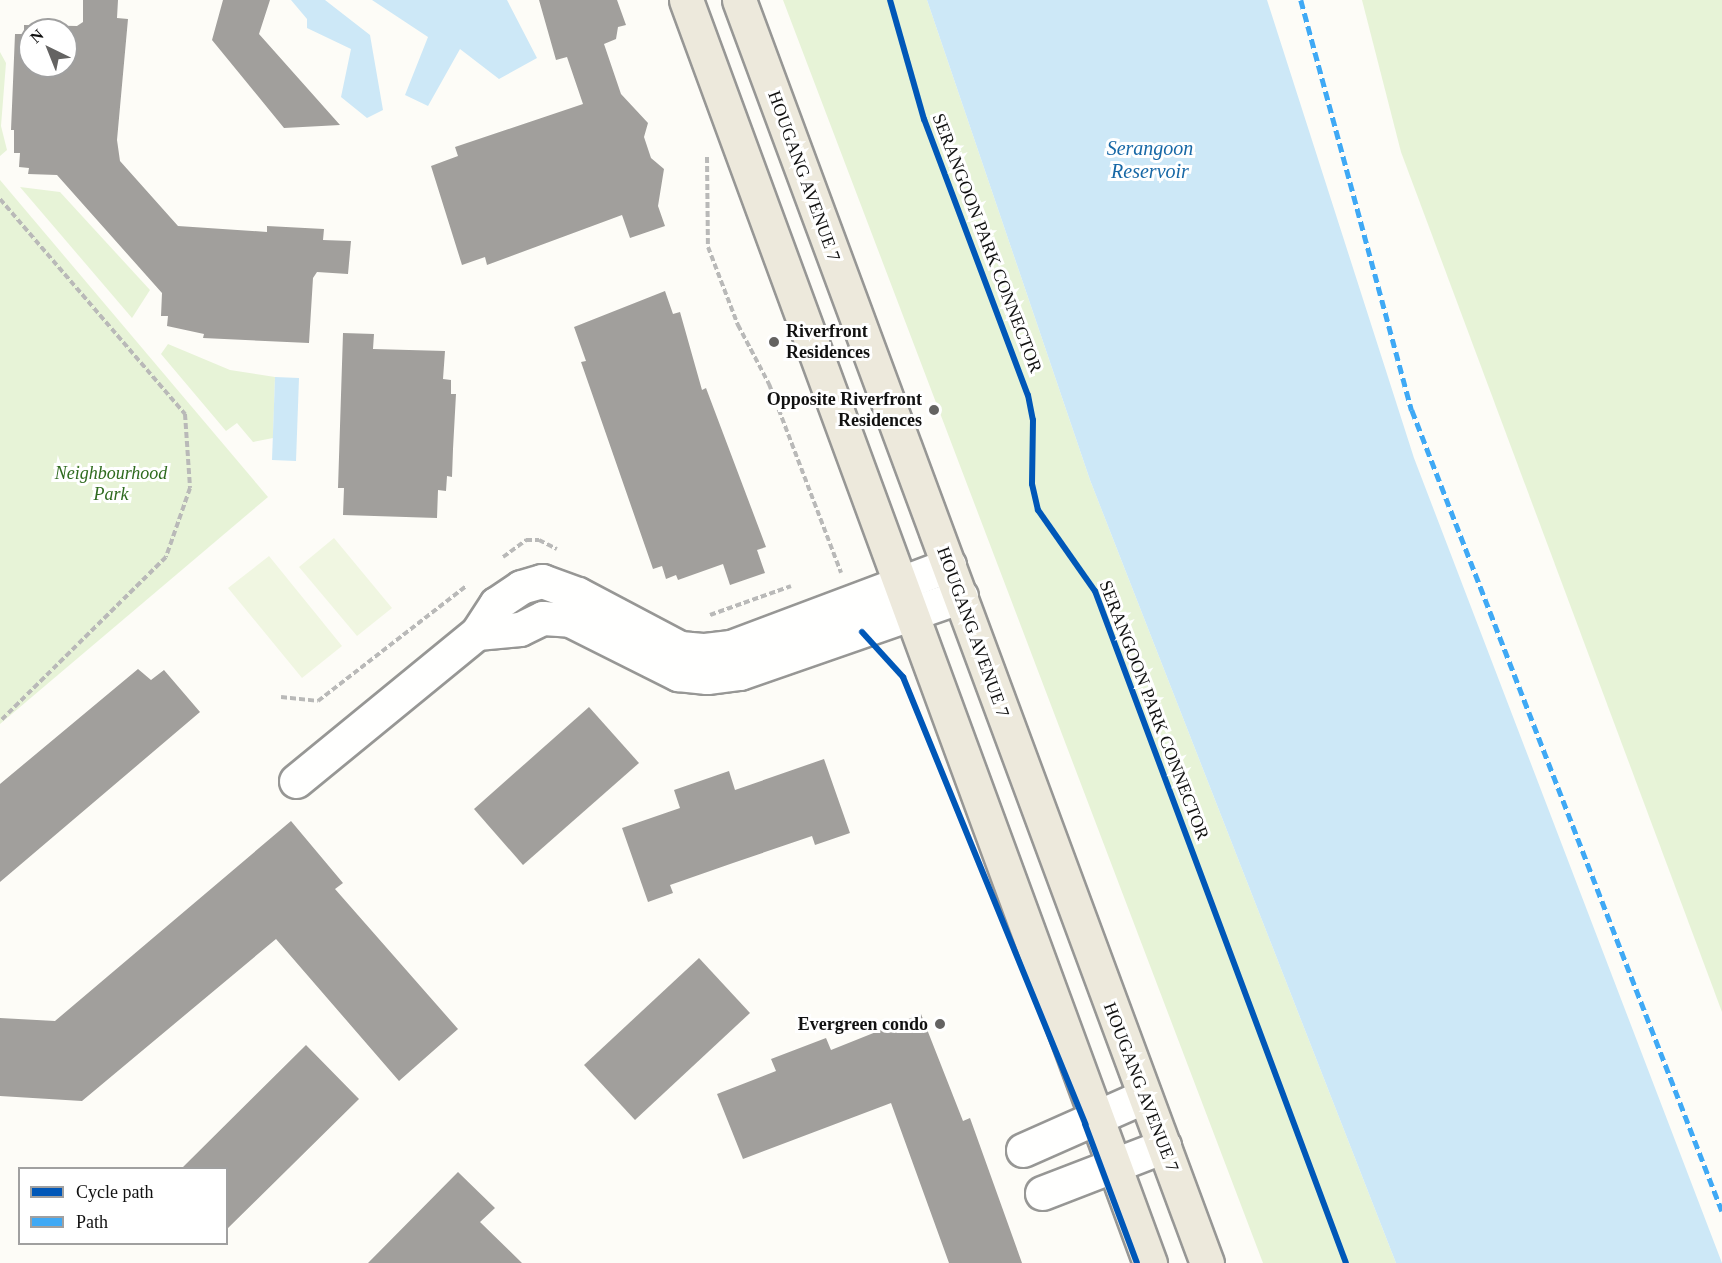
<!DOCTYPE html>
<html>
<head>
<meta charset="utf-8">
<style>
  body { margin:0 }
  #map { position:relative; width:1722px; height:1263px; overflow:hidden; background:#fdfcf7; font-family:Georgia,serif }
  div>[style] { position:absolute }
  .green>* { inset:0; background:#e7f3d7 }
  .pitch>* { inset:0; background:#f0f6e1 }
  .water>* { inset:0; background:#cde8f7 }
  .building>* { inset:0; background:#a19f9c }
  .path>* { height:4px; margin-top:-2px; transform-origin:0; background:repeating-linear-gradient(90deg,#b9b9b8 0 6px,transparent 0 9px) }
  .roads { filter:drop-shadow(2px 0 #979795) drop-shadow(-2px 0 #979795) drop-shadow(0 2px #979795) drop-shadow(0 -2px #979795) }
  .minor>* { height:33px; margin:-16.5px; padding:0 16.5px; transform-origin:16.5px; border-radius:16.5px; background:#fffffe }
  .major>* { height:33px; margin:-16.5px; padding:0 16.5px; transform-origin:16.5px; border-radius:16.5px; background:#ede9dc }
  .quiet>* { height:4.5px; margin-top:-2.25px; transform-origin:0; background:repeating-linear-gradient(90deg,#3fa9f5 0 9px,transparent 0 13.5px) }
  .cycleway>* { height:6px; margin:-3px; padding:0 3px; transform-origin:3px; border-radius:3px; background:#0057b8 }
  .dots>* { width:16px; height:16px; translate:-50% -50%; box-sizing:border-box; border:3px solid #fff; border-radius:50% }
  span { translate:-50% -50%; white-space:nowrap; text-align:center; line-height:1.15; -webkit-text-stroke:6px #fff; paint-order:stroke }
  .street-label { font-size:18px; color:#111 }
  .poi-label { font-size:18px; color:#111; font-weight:700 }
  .left { translate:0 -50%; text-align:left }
  .right { translate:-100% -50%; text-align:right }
  .park-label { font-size:18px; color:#2f6b1f; font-style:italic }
  .water-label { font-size:20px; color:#1768a6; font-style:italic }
  .legend { position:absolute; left:18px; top:1167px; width:210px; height:78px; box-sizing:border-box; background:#fff; border:2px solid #a0a0a0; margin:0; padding:8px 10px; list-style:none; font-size:18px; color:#111 }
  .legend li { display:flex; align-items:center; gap:12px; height:30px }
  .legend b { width:30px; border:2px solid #a0a0a0 }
  .north { position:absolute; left:18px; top:18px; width:60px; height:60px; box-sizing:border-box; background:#fff; border:2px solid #a0a0a0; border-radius:50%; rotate:317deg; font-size:16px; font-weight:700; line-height:24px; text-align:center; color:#111 }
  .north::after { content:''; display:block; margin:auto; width:21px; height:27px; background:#646362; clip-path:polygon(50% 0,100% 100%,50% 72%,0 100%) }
</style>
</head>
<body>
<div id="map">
  <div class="green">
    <i style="clip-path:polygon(783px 0,927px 0,1090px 480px,1396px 1263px,1263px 1263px)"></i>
    <i style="clip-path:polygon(1362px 0,1722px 0,1722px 1012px,1401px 152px)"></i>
    <i style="clip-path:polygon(0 52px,6px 63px,1px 126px,7px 150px,0 156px)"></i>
    <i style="clip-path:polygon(0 180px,268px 497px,0 724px)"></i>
    <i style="clip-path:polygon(20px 187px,60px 192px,150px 290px,132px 318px)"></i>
    <i style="clip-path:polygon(168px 344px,230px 370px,275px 377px,273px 438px,253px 442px,237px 423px,226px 431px,161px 354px)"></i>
  </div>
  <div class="pitch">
    <i style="clip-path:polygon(334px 538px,392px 608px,357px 636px,299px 567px)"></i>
    <i style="clip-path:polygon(269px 556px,342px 646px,302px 678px,228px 588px)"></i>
  </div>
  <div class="water">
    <i style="clip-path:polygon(291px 0,325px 0,370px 35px,383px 110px,367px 118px,341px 97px,351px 49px,307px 28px,307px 19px)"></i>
    <i style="clip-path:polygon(372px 0,507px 0,537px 58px,499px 79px,460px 49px,428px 106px,405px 95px,428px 37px)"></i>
    <i style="clip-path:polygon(927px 0,1267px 0,1414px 458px,1722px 1263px,1396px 1263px,1090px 480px)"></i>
    <i style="clip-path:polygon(275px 377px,299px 378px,296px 461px,272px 460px)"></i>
  </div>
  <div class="building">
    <i style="clip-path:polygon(evenodd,83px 0,118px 0,117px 18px,128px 19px,117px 140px,120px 161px,178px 226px,267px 232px,267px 226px,324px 229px,323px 240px,351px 241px,348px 274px,317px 272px,313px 278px,309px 343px,203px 338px,204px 334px,167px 326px,168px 316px,161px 316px,162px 293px,57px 175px,28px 174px,29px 168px,19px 167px,20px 153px,14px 153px,14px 130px,11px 130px,15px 34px,24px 34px,24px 25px,77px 26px,83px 22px,83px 0,30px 30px,66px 30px,66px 66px,30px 66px,30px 30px)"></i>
    <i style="clip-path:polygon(223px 0,270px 0,259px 34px,340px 125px,284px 128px,212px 40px)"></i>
    <i style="clip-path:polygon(539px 0,617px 0,626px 25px,618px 27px,616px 39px,604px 44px,621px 94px,648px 123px,644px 137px,651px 158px,664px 169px,658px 206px,665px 226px,630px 238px,622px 215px,487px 265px,485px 257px,462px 265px,431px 166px,458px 156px,455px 147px,583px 104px,567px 57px,556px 60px)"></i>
    <i style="clip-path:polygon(665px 291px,673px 314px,680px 312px,702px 390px,706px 388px,766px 547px,757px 550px,765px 573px,730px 585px,723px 564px,678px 580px,676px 575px,666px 579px,662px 566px,653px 569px,581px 362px,586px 361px,574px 327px)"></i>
    <i style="clip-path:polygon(343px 333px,374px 334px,373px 349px,445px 351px,443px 379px,451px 380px,451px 394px,456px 394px,453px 449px,452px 477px,447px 476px,446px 491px,438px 490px,437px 518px,343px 515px,344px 488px,338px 488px)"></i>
    <i style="clip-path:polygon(138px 669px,151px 680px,164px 670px,200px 712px,0 882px,0 784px)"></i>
    <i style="clip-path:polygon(589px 707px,639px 763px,523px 865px,474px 809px)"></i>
    <i style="clip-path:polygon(824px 759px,850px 833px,815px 845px,812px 836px,733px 863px,670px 885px,673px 893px,648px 902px,622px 828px,680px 808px,674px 790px,729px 771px,735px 790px)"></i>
    <i style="clip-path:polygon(291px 821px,343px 883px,335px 889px,458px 1029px,399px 1081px,276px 939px,82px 1101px,0 1096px,0 1018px,55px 1021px)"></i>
    <i style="clip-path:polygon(699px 958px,750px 1013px,635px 1120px,584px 1065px)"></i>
    <i style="clip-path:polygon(921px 1014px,963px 1121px,970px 1118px,1022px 1263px,949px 1263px,891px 1103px,743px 1159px,717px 1094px,776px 1071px,771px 1059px,826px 1038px,831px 1050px)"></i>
    <i style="clip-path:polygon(306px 1045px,359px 1099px,226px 1230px,226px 1168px,182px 1168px)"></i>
    <i style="clip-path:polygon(458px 1172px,495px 1208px,480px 1222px,522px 1263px,368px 1263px)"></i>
  </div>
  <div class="path">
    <i style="left:707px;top:157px;width:90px;rotate:89.4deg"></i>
    <i style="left:708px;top:247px;width:84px;rotate:69deg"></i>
    <i style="left:738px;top:325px;width:67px;rotate:62.3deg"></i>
    <i style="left:769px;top:384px;width:202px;rotate:69.1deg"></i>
    <i style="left:0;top:199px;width:284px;rotate:49.3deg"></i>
    <i style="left:185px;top:414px;width:74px;rotate:86.1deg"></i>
    <i style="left:190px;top:488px;width:73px;rotate:109.2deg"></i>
    <i style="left:166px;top:557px;width:233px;rotate:135.3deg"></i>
    <i style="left:503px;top:557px;width:29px;rotate:-36deg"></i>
    <i style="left:526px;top:540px;width:13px"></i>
    <i style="left:539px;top:540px;width:20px;rotate:27deg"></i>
    <i style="left:710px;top:615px;width:86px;rotate:-19.7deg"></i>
    <i style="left:281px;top:697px;width:37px;rotate:6deg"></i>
    <i style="left:318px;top:701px;width:187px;rotate:-37.8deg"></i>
  </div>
  <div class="roads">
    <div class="minor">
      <i style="left:477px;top:633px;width:43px;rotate:-5.3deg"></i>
      <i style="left:520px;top:629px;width:25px;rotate:-26deg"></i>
      <i style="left:543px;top:618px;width:27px;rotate:4deg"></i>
      <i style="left:570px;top:620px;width:121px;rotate:26.6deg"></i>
      <i style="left:678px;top:674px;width:29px;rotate:6deg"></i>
      <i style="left:707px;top:677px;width:33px;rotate:-7deg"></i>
      <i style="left:740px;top:673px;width:234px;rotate:-19.2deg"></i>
      <i style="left:296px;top:781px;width:234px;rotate:-39.3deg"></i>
      <i style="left:477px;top:633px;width:35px;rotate:-57deg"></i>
      <i style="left:496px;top:604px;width:30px;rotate:-34deg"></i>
      <i style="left:521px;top:587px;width:22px;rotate:-16deg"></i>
      <i style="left:542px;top:581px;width:38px;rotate:20deg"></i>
      <i style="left:578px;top:594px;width:115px;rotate:27.9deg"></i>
      <i style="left:680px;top:648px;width:25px;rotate:5deg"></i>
      <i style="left:705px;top:650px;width:26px;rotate:-7deg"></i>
      <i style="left:731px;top:647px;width:233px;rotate:-20.6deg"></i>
      <i style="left:1023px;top:1150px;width:133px;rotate:-23.9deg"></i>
      <i style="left:1042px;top:1193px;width:131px;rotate:-21.1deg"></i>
    </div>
    <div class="major">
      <i style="left:686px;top:0;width:1346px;rotate:69.83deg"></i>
      <i style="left:739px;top:0;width:1347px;rotate:69.67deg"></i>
    </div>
  </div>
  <div class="quiet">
    <i style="left:1301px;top:0;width:425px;rotate:74.9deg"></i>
    <i style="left:1412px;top:410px;width:859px;rotate:68.84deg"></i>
  </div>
  <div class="cycleway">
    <i style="left:890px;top:0;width:124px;rotate:74.1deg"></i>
    <i style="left:924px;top:119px;width:295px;rotate:69.4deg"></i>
    <i style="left:1028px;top:395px;width:25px;rotate:79deg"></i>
    <i style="left:1033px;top:420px;width:64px;rotate:90.9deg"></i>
    <i style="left:1032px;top:484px;width:27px;rotate:77deg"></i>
    <i style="left:1038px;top:510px;width:99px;rotate:54.9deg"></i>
    <i style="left:1095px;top:591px;width:717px;rotate:69.52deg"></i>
    <i style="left:862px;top:632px;width:61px;rotate:47.7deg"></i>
    <i style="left:903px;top:677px;width:483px;rotate:67.8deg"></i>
    <i style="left:1085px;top:1124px;width:148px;rotate:69.5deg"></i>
  </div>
  <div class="dots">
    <i style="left:774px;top:342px;background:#646362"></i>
    <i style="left:934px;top:410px;background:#646362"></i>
    <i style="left:940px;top:1024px;background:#646362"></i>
  </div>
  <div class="street-label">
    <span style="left:804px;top:176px;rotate:70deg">HOUGANG AVENUE 7</span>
    <span style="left:987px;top:243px;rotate:69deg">SERANGOON PARK CONNECTOR</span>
    <span style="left:973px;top:632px;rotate:70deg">HOUGANG AVENUE 7</span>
    <span style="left:1154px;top:710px;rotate:69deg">SERANGOON PARK CONNECTOR</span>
    <span style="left:1141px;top:1087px;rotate:69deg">HOUGANG AVENUE 7</span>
  </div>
  <div class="poi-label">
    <span class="left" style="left:786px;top:342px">Riverfront<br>Residences</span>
    <span class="right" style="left:922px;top:410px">Opposite Riverfront<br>Residences</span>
    <span class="right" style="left:928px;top:1024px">Evergreen condo</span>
  </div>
  <div class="park-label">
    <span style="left:111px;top:484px">Neighbourhood<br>Park</span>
  </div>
  <div class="water-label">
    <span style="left:1150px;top:160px">Serangoon<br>Reservoir</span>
  </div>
  <ul class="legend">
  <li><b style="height:8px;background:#0057b8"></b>Cycle path</li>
  <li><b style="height:8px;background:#3fa9f5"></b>Path</li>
  </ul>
  <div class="north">N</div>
</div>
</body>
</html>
